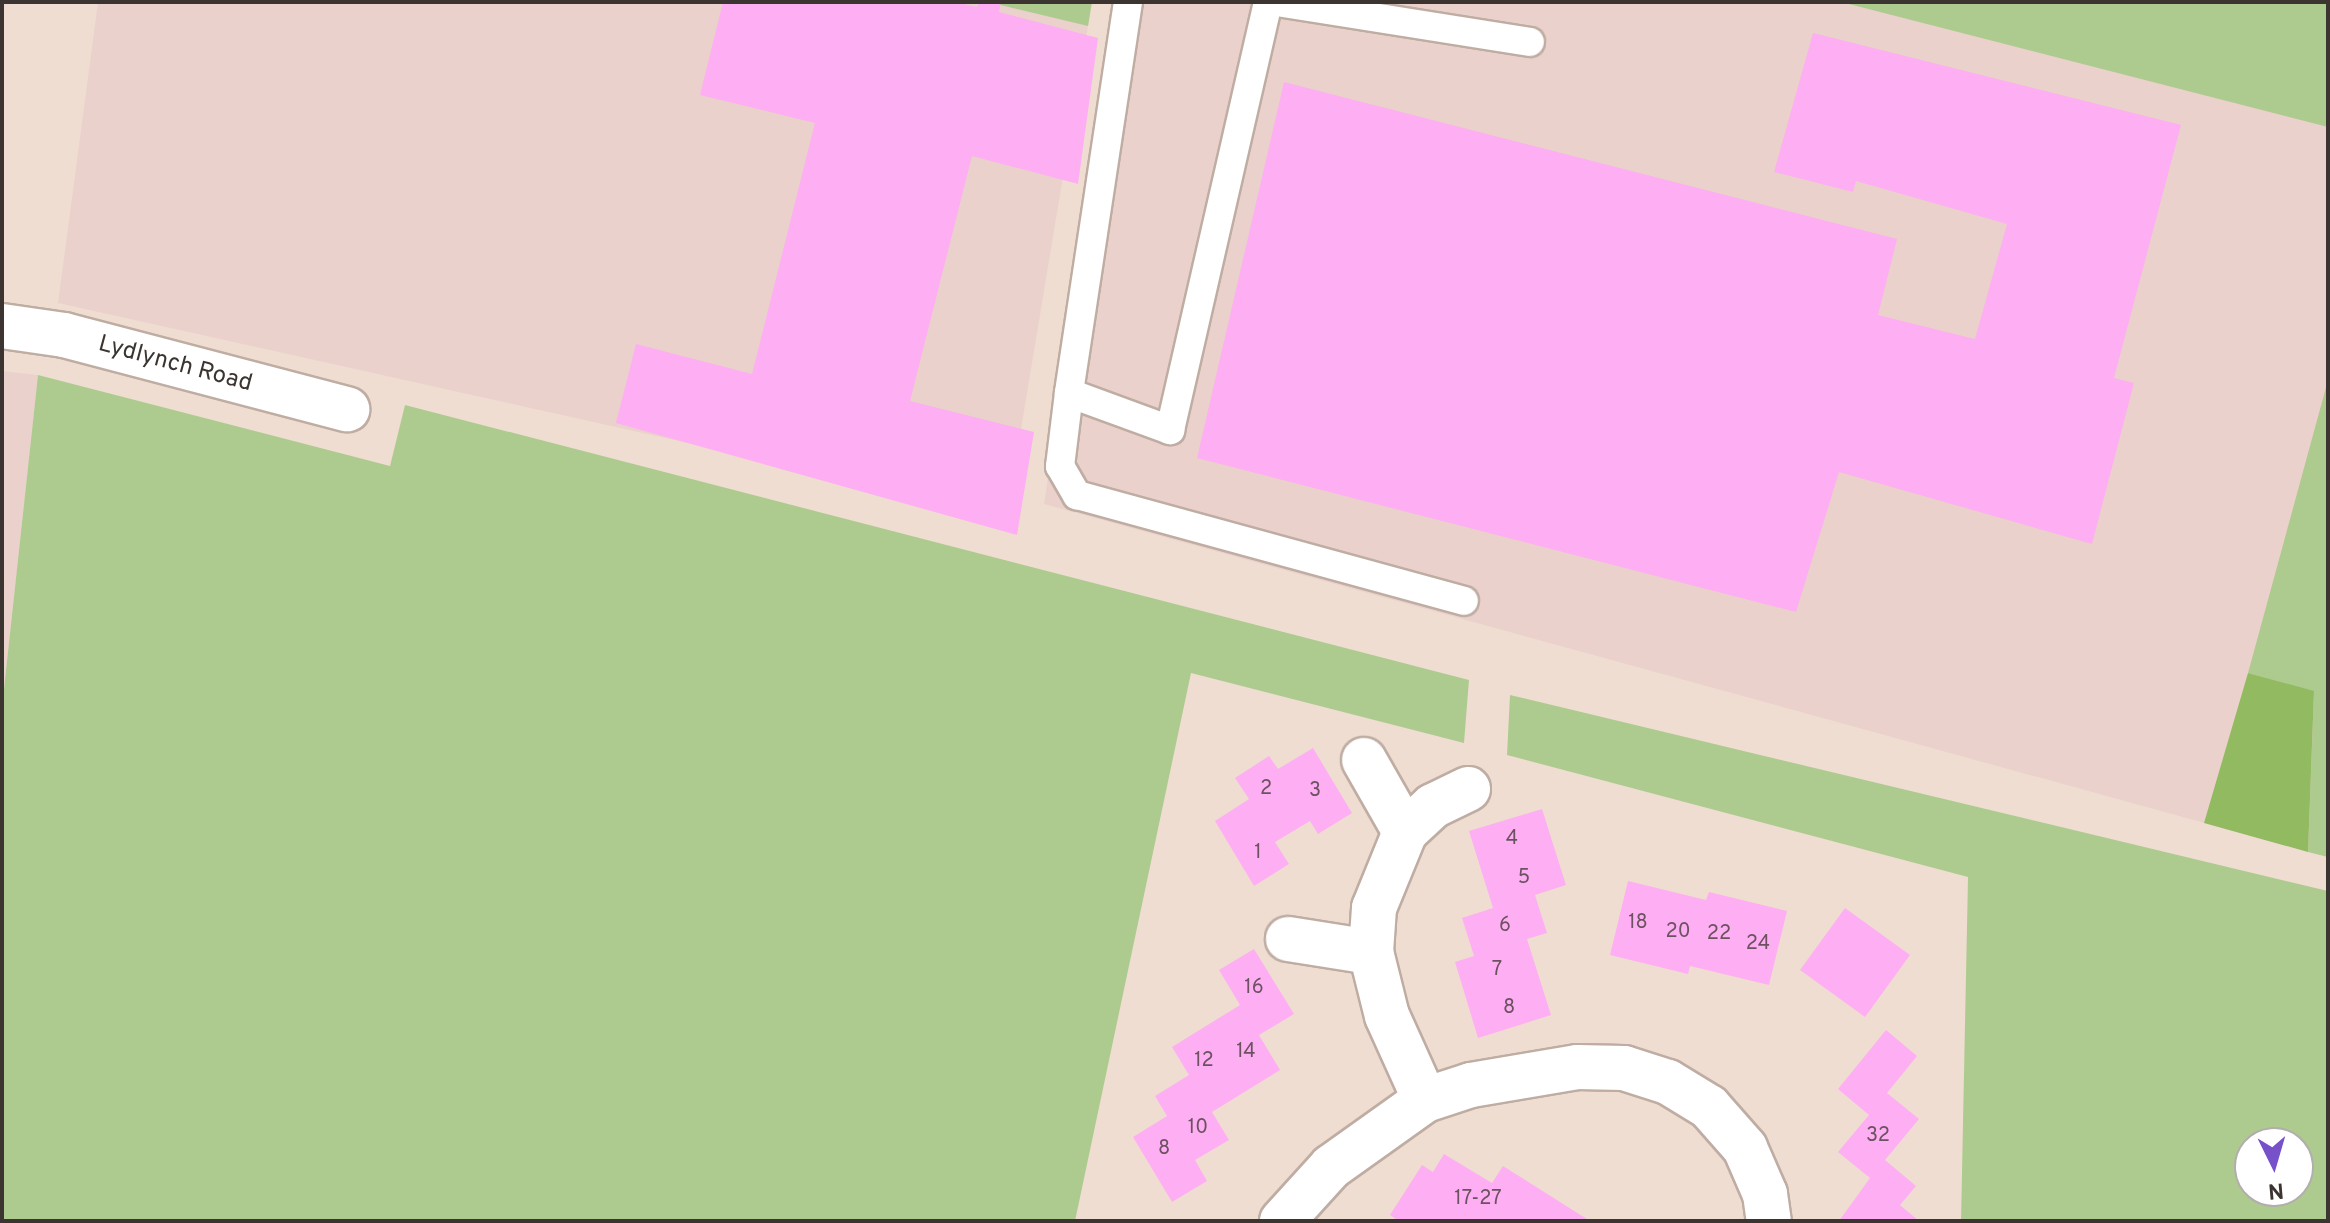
<!DOCTYPE html>
<html>
<head>
<meta charset="utf-8">
<style>
  body { margin:0 }
  #map { position:relative; width:2330px; height:1223px; overflow:hidden; background:#f0ddd2; font-family:Overpass,sans-serif }
  div>[style] { position:absolute }
  .education>* { inset:0; background:#ebd1cb }
  .green>* { inset:0; background:#aecb8f }
  .forest>* { inset:0; background:#91ba61 }
  .building>* { inset:0; background:#feaef2 }
  .roads { filter:drop-shadow(2px 0 #bfada3) drop-shadow(-2px 0 #bfada3) drop-shadow(0 2px #bfada3) drop-shadow(0 -2px #bfada3) }
  .service>* { height:28px; margin:-14px; padding:0 14px; transform-origin:14px; border-radius:14px; background:#fff }
  .minor>* { height:44px; margin:-22px; padding:0 22px; transform-origin:22px; border-radius:22px; background:#fff }
  span { translate:-50% -50%; white-space:nowrap; text-align:center; line-height:1.15; -webkit-text-stroke:7px #fff; paint-order:stroke }
  .number-label { font-size:20px; color:#6c5260 }
  .number-label span { -webkit-text-stroke-width:0 }
  .street-label { font-size:24px; color:#3b3430 }
  .frame { position:absolute; inset:0; border:4px solid #3b3430; pointer-events:none }
  .north { position:absolute; left:2234px; top:1127px; width:80px; height:80px; box-sizing:border-box; background:#fff; border:2px solid #b1aeac; border-radius:50%; rotate:175deg; font-size:22px; font-weight:700; line-height:32px; text-align:center; color:#3b3430 }
  .north::after { content:''; display:block; margin:auto; width:28px; height:36px; background:#7651ca; clip-path:polygon(50% 0,100% 100%,50% 72%,0 100%) }
</style>
</head>
<body>
<div id="map">
  <div class="education">
    <i style="clip-path:polygon(98px 2px,1092px 2px,1007px 514px,58px 303px)"></i>
    <i style="clip-path:polygon(1119px 2px,2328px 2px,2328px 857px,1044px 504px)"></i>
    <i style="clip-path:polygon(2px 371px,38px 375px,2px 707px)"></i>
  </div>
  <div class="green">
    <i style="clip-path:polygon(988px 2px,1092px 2px,1088px 26px)"></i>
    <i style="clip-path:polygon(1841px 2px,2328px 2px,2328px 127px)"></i>
    <i style="clip-path:polygon(38px 375px,390px 466px,405px 405px,1469px 680px,1464px 743px,1191px 673px,1075px 1221px,2px 1221px,2px 707px)"></i>
    <i style="clip-path:polygon(2328px 380px,2328px 857px,2308px 852px,2314px 692px,2248px 673px)"></i>
    <i style="clip-path:polygon(evenodd,1510px 695px,2328px 891px,2328px 1221px,1961px 1221px,1968px 877px,1507px 755px,1510px 695px,2298px 1143px,2298px 1191px,2250px 1191px,2250px 1143px,2298px 1143px)"></i>
  </div>
  <div class="forest">
    <i style="clip-path:polygon(2248px 673px,2314px 691px,2308px 852px,2204px 823px)"></i>
  </div>
  <div class="building">
    <i style="clip-path:polygon(723px 2px,956px 2px,977px 7px,979px 2px,1001px 2px,999px 12px,1098px 38px,1078px 184px,972px 156px,910px 401px,1034px 432px,1017px 535px,616px 423px,636px 344px,752px 374px,815px 123px,700px 95px)"></i>
    <i style="clip-path:polygon(1813px 33px,2181px 125px,2114px 378px,2134px 383px,2092px 544px,1839px 472px,1796px 612px,1197px 458px,1284px 82px,1897px 239px,1878px 315px,1975px 339px,2007px 224px,1856px 181px,1853px 192px,1774px 172px)"></i>
    <i style="clip-path:polygon(1313px 748px,1352px 813px,1318px 834px,1310px 821px,1275px 842px,1289px 864px,1254px 886px,1215px 821px,1249px 799px,1235px 778px,1269px 756px,1278px 769px)"></i>
    <i style="clip-path:polygon(1542px 809px,1566px 885px,1535px 895px,1547px 933px,1527px 939px,1551px 1015px,1478px 1038px,1455px 962px,1474px 956px,1462px 918px,1493px 908px,1469px 831px)"></i>
    <i style="clip-path:polygon(1628px 881px,1706px 900px,1709px 892px,1787px 911px,1769px 985px,1690px 966px,1688px 974px,1610px 955px)"></i>
    <i style="clip-path:polygon(1845px 908px,1910px 955px,1865px 1017px,1800px 970px)"></i>
    <i style="clip-path:polygon(1254px 949px,1294px 1014px,1259px 1035px,1280px 1070px,1212px 1112px,1229px 1140px,1195px 1160px,1207px 1181px,1172px 1202px,1133px 1137px,1167px 1116px,1155px 1096px,1189px 1075px,1172px 1047px,1240px 1005px,1219px 970px)"></i>
    <i style="clip-path:polygon(1886px 1030px,1917px 1056px,1887px 1093px,1919px 1119px,1885px 1160px,1916px 1186px,1900px 1205px,1919px 1221px,1839px 1221px,1870px 1178px,1838px 1152px,1869px 1115px,1838px 1089px)"></i>
    <i style="clip-path:polygon(1444px 1154px,1492px 1183px,1503px 1166px,1590px 1221px,1399px 1221px,1390px 1215px,1422px 1165px,1433px 1172px)"></i>
  </div>
  <div class="roads">
    <div class="service">
      <i style="left:1128px;top:2px;width:395px;rotate:98.6deg"></i>
      <i style="left:1069px;top:393px;width:108px;rotate:20.1deg"></i>
      <i style="left:1170px;top:430px;width:439px;rotate:-77.1deg"></i>
      <i style="left:1278px;top:2px;width:255px;rotate:9deg"></i>
      <i style="left:1069px;top:393px;width:74px;rotate:97deg"></i>
      <i style="left:1060px;top:466px;width:34px;rotate:60deg"></i>
      <i style="left:1077px;top:495px;width:401px;rotate:15.3deg"></i>
    </div>
    <div class="minor">
      <i style="left:2px;top:326px;width:63px;rotate:8.3deg"></i>
      <i style="left:64px;top:335px;width:293px;rotate:14.7deg"></i>
      <i style="left:1364px;top:760px;width:83px;rotate:60.3deg"></i>
      <i style="left:1288px;top:939px;width:84px;rotate:8.9deg"></i>
      <i style="left:1425px;top:1100px;width:92px;rotate:-114.3deg"></i>
      <i style="left:1387px;top:1016px;width:66px;rotate:-104deg"></i>
      <i style="left:1371px;top:952px;width:44px;rotate:-86.1deg"></i>
      <i style="left:1374px;top:908px;width:82px;rotate:-67.8deg"></i>
      <i style="left:1405px;top:832px;width:38px;rotate:-43deg"></i>
      <i style="left:1433px;top:806px;width:39px;rotate:-26deg"></i>
      <i style="left:1282px;top:1221px;width:73px;rotate:-47.8deg"></i>
      <i style="left:1331px;top:1167px;width:115px;rotate:-35.5deg"></i>
      <i style="left:1425px;top:1100px;width:48px;rotate:-18.1deg"></i>
      <i style="left:1471px;top:1085px;width:108px;rotate:-9.6deg"></i>
      <i style="left:1577px;top:1067px;width:47px;rotate:1.2deg"></i>
      <i style="left:1624px;top:1068px;width:46px;rotate:17.7deg"></i>
      <i style="left:1668px;top:1082px;width:48px;rotate:31.4deg"></i>
      <i style="left:1709px;top:1107px;width:55px;rotate:48.7deg"></i>
      <i style="left:1745px;top:1148px;width:50px;rotate:66.5deg"></i>
      <i style="left:1765px;top:1194px;width:27px;rotate:82deg"></i>
    </div>
  </div>
  <div class="number-label">
    <span style="left:1266px;top:789px">2</span>
    <span style="left:1315px;top:791px">3</span>
    <span style="left:1512px;top:839px">4</span>
    <span style="left:1258px;top:853px">1</span>
    <span style="left:1524px;top:878px">5</span>
    <span style="left:1638px;top:923px">18</span>
    <span style="left:1505px;top:926px">6</span>
    <span style="left:1678px;top:932px">20</span>
    <span style="left:1719px;top:934px">22</span>
    <span style="left:1758px;top:944px">24</span>
    <span style="left:1497px;top:970px">7</span>
    <span style="left:1254px;top:988px">16</span>
    <span style="left:1509px;top:1008px">8</span>
    <span style="left:1246px;top:1052px">14</span>
    <span style="left:1204px;top:1061px">12</span>
    <span style="left:1198px;top:1128px">10</span>
    <span style="left:1878px;top:1136px">32</span>
    <span style="left:1164px;top:1149px">8</span>
    <span style="left:1478px;top:1199px">17-27</span>
  </div>
  <div class="street-label">
    <span style="left:175px;top:365px;rotate:15deg">Lydlynch Road</span>
  </div>
  <div class="frame"></div>
  <div class="north">N</div>
</div>
</body>
</html>
